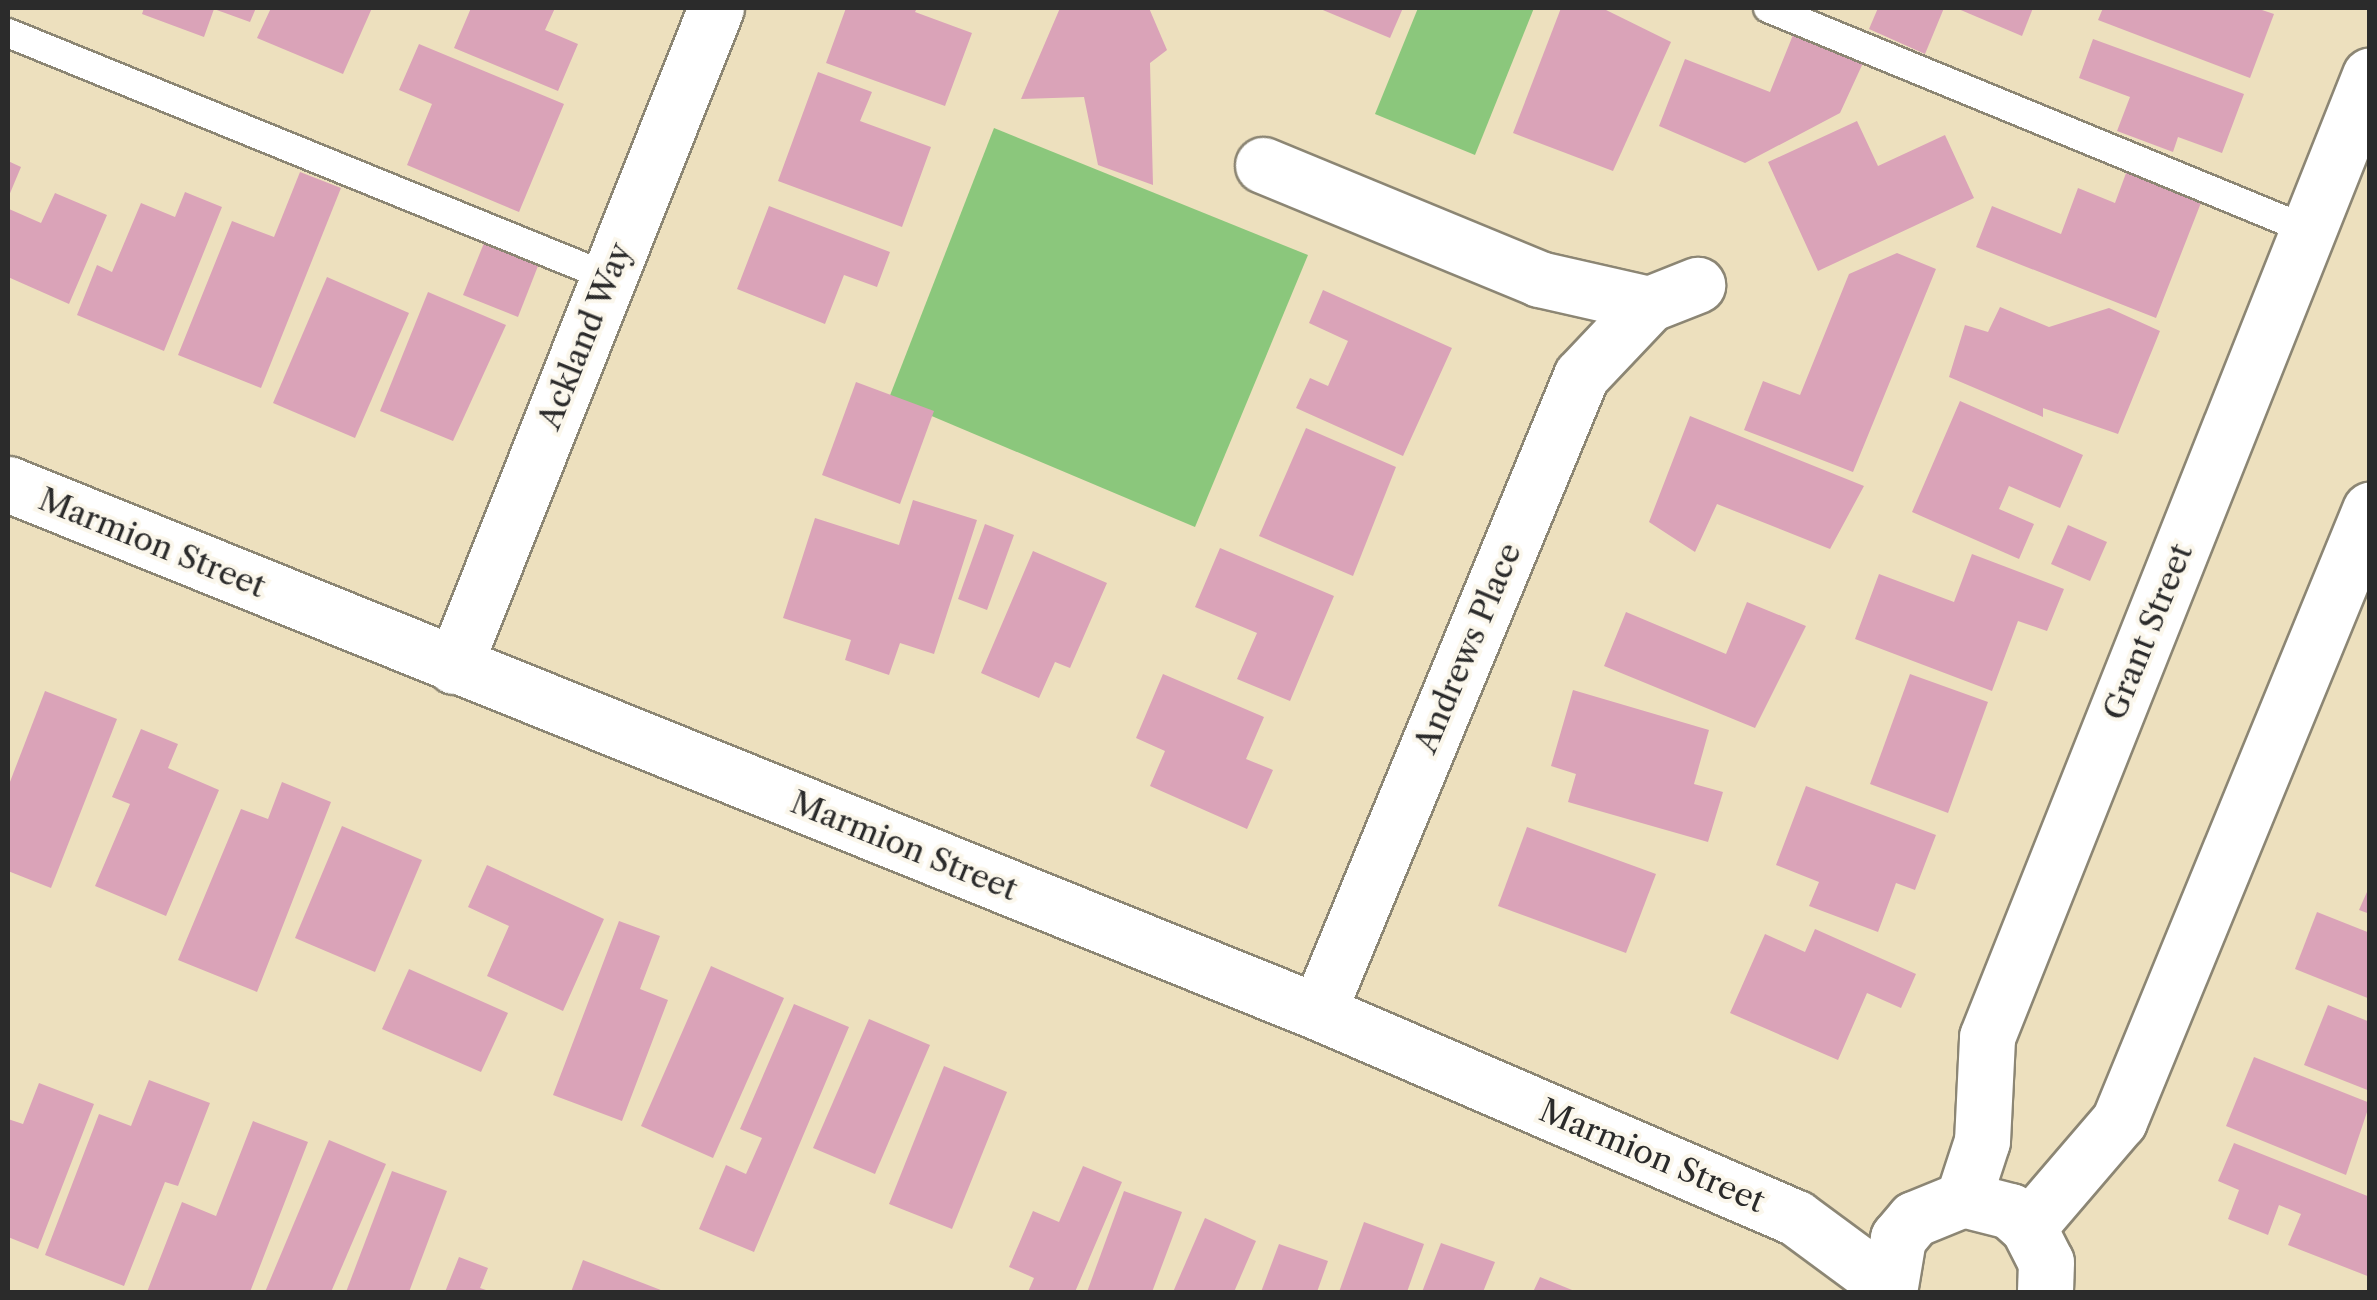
<!DOCTYPE html>
<html>
<head>
<meta charset="utf-8">
<style>
  body { margin:0 }
  #map { position:relative; width:2377px; height:1300px; overflow:hidden; background:#ede0be; font-family:"Libre Caslon Text",serif }
  div>[style] { position:absolute }
  .green>* { inset:0; background:#8bc77c }
  .building>* { inset:0; background:#daa3b8 }
  .roads { filter:drop-shadow(2px 0 #8c8674) drop-shadow(-2px 0 #8c8674) drop-shadow(0 2px #8c8674) drop-shadow(0 -2px #8c8674) }
  .lane>* { height:28px; margin:-14px; padding:0 14px; transform-origin:14px; border-radius:14px; background:#fff }
  .street>* { height:55px; margin:-27.5px; padding:0 27.5px; transform-origin:27.5px; border-radius:27.5px; background:#fff }
  .secondary>* { height:55px; margin:-27.5px; padding:0 27.5px; transform-origin:27.5px; border-radius:27.5px; background:#fff }
  span { translate:-50% -50%; white-space:nowrap; text-align:center; line-height:1.15; -webkit-text-stroke:8px #fbf7ec; paint-order:stroke }
  .street-label { font-size:32px; color:#2b2b2b }
  .frame { position:absolute; inset:0; border:10px solid #2b2b2b; pointer-events:none }
</style>
</head>
<body>
<div id="map">
  <div class="green">
    <i style="clip-path:polygon(1418px 8px,1534px 8px,1475px 155px,1375px 114px)"></i>
    <i style="clip-path:polygon(994px 128px,1308px 255px,1195px 527px,889px 398px)"></i>
  </div>
  <div class="building">
    <i style="clip-path:polygon(144px 8px,256px 8px,250px 22px,214px 9px,204px 37px,142px 14px)"></i>
    <i style="clip-path:polygon(271px 8px,372px 8px,343px 74px,257px 38px)"></i>
    <i style="clip-path:polygon(471px 8px,555px 8px,545px 30px,578px 44px,558px 91px,454px 48px)"></i>
    <i style="clip-path:polygon(846px 8px,917px 8px,915px 12px,972px 33px,945px 106px,826px 63px)"></i>
    <i style="clip-path:polygon(1060px 8px,1149px 8px,1167px 50px,1150px 63px,1153px 185px,1098px 165px,1084px 97px,1021px 99px)"></i>
    <i style="clip-path:polygon(1318px 8px,1403px 8px,1390px 38px)"></i>
    <i style="clip-path:polygon(1561px 8px,1602px 8px,1671px 42px,1613px 171px,1513px 133px)"></i>
    <i style="clip-path:polygon(1878px 8px,1944px 8px,1925px 54px,1869px 29px)"></i>
    <i style="clip-path:polygon(1956px 8px,2033px 8px,2022px 36px)"></i>
    <i style="clip-path:polygon(2103px 8px,2256px 8px,2274px 14px,2250px 78px,2098px 20px)"></i>
    <i style="clip-path:polygon(1793px 35px,1863px 63px,1840px 113px,1745px 163px,1659px 126px,1685px 59px,1770px 92px)"></i>
    <i style="clip-path:polygon(2093px 39px,2244px 94px,2222px 153px,2178px 137px,2173px 152px,2117px 131px,2130px 97px,2079px 78px)"></i>
    <i style="clip-path:polygon(419px 44px,564px 104px,519px 212px,407px 165px,432px 104px,399px 90px)"></i>
    <i style="clip-path:polygon(818px 72px,872px 92px,860px 121px,931px 147px,902px 227px,778px 181px)"></i>
    <i style="clip-path:polygon(1857px 121px,1878px 166px,1945px 135px,1974px 198px,1818px 271px,1768px 162px)"></i>
    <i style="clip-path:polygon(8px 161px,21px 167px,8px 198px)"></i>
    <i style="clip-path:polygon(2129px 165px,2204px 195px,2156px 318px,1976px 247px,1992px 206px,2061px 234px,2078px 188px,2115px 203px)"></i>
    <i style="clip-path:polygon(300px 172px,341px 188px,261px 388px,178px 355px,232px 221px,274px 237px)"></i>
    <i style="clip-path:polygon(185px 192px,222px 207px,164px 351px,77px 315px,97px 265px,112px 272px,141px 203px,175px 217px)"></i>
    <i style="clip-path:polygon(55px 193px,107px 215px,69px 304px,8px 277px,9px 209px,41px 223px)"></i>
    <i style="clip-path:polygon(769px 206px,890px 252px,877px 287px,844px 275px,825px 324px,737px 289px)"></i>
    <i style="clip-path:polygon(484px 243px,538px 266px,518px 317px,463px 295px)"></i>
    <i style="clip-path:polygon(1897px 253px,1936px 269px,1853px 472px,1744px 430px,1763px 381px,1800px 395px,1849px 274px)"></i>
    <i style="clip-path:polygon(327px 277px,409px 313px,355px 438px,273px 403px)"></i>
    <i style="clip-path:polygon(1323px 290px,1452px 348px,1403px 456px,1296px 408px,1310px 378px,1328px 386px,1348px 341px,1309px 323px)"></i>
    <i style="clip-path:polygon(428px 292px,506px 325px,453px 441px,380px 411px)"></i>
    <i style="clip-path:polygon(2000px 307px,2049px 327px,2109px 308px,2160px 331px,2118px 434px,2043px 408px,2043px 417px,1949px 377px,1965px 325px,1988px 332px)"></i>
    <i style="clip-path:polygon(856px 382px,934px 411px,900px 504px,822px 475px)"></i>
    <i style="clip-path:polygon(1960px 401px,2083px 455px,2060px 508px,2009px 486px,1999px 509px,2034px 524px,2019px 559px,1912px 512px)"></i>
    <i style="clip-path:polygon(1690px 416px,1864px 486px,1830px 549px,1717px 504px,1695px 552px,1649px 522px)"></i>
    <i style="clip-path:polygon(1306px 428px,1396px 467px,1353px 576px,1259px 536px)"></i>
    <i style="clip-path:polygon(913px 500px,977px 520px,934px 654px,900px 643px,889px 675px,845px 660px,851px 640px,783px 618px,815px 518px,899px 545px)"></i>
    <i style="clip-path:polygon(985px 524px,1014px 535px,987px 610px,958px 599px)"></i>
    <i style="clip-path:polygon(2068px 525px,2107px 542px,2090px 581px,2051px 564px)"></i>
    <i style="clip-path:polygon(1220px 548px,1334px 596px,1290px 701px,1237px 679px,1257px 633px,1195px 607px)"></i>
    <i style="clip-path:polygon(1033px 551px,1107px 583px,1070px 668px,1055px 662px,1039px 698px,981px 673px)"></i>
    <i style="clip-path:polygon(1972px 554px,2064px 589px,2047px 631px,2018px 621px,1992px 691px,1855px 639px,1879px 574px,1954px 602px)"></i>
    <i style="clip-path:polygon(1747px 602px,1806px 626px,1755px 728px,1604px 666px,1626px 612px,1726px 654px)"></i>
    <i style="clip-path:polygon(1163px 674px,1264px 717px,1246px 759px,1273px 770px,1247px 829px,1150px 786px,1165px 751px,1136px 738px)"></i>
    <i style="clip-path:polygon(1910px 674px,1988px 702px,1948px 813px,1870px 784px)"></i>
    <i style="clip-path:polygon(1573px 690px,1709px 730px,1694px 784px,1723px 792px,1708px 842px,1568px 802px,1576px 774px,1551px 766px)"></i>
    <i style="clip-path:polygon(45px 691px,117px 719px,51px 888px,8px 871px,8px 787px)"></i>
    <i style="clip-path:polygon(141px 729px,178px 744px,168px 768px,219px 790px,166px 916px,95px 886px,130px 804px,112px 797px)"></i>
    <i style="clip-path:polygon(282px 782px,331px 802px,257px 992px,178px 960px,241px 809px,268px 819px)"></i>
    <i style="clip-path:polygon(1806px 786px,1936px 835px,1915px 890px,1896px 883px,1878px 932px,1809px 906px,1819px 882px,1776px 865px)"></i>
    <i style="clip-path:polygon(342px 826px,422px 860px,375px 972px,295px 938px)"></i>
    <i style="clip-path:polygon(1527px 827px,1656px 874px,1626px 953px,1498px 906px)"></i>
    <i style="clip-path:polygon(487px 865px,604px 919px,563px 1011px,487px 976px,509px 926px,468px 907px)"></i>
    <i style="clip-path:polygon(2370px 885px,2370px 914px,2359px 910px)"></i>
    <i style="clip-path:polygon(2317px 912px,2370px 933px,2370px 999px,2295px 969px)"></i>
    <i style="clip-path:polygon(619px 921px,660px 936px,640px 989px,668px 1000px,622px 1121px,553px 1095px)"></i>
    <i style="clip-path:polygon(1815px 929px,1916px 974px,1901px 1008px,1867px 993px,1838px 1060px,1730px 1013px,1765px 934px,1805px 952px)"></i>
    <i style="clip-path:polygon(711px 966px,784px 998px,713px 1158px,641px 1126px)"></i>
    <i style="clip-path:polygon(409px 969px,508px 1013px,481px 1072px,382px 1029px)"></i>
    <i style="clip-path:polygon(794px 1004px,849px 1027px,754px 1252px,699px 1229px,726px 1165px,746px 1174px,762px 1138px,740px 1129px)"></i>
    <i style="clip-path:polygon(2328px 1005px,2370px 1022px,2370px 1091px,2304px 1065px)"></i>
    <i style="clip-path:polygon(869px 1019px,930px 1045px,875px 1174px,813px 1148px)"></i>
    <i style="clip-path:polygon(2254px 1057px,2370px 1103px,2346px 1175px,2226px 1126px)"></i>
    <i style="clip-path:polygon(944px 1066px,1007px 1092px,952px 1229px,889px 1204px)"></i>
    <i style="clip-path:polygon(149px 1080px,210px 1103px,178px 1186px,165px 1182px,124px 1286px,45px 1255px,99px 1114px,131px 1126px)"></i>
    <i style="clip-path:polygon(39px 1083px,94px 1104px,38px 1249px,8px 1237px,8px 1119px,23px 1124px)"></i>
    <i style="clip-path:polygon(253px 1121px,308px 1142px,250px 1292px,147px 1292px,182px 1202px,216px 1216px)"></i>
    <i style="clip-path:polygon(329px 1140px,386px 1164px,331px 1292px,265px 1292px)"></i>
    <i style="clip-path:polygon(2234px 1143px,2370px 1197px,2370px 1277px,2288px 1245px,2301px 1214px,2279px 1205px,2268px 1235px,2228px 1219px,2239px 1190px,2218px 1181px)"></i>
    <i style="clip-path:polygon(1083px 1166px,1122px 1182px,1075px 1292px,1028px 1292px,1034px 1278px,1009px 1267px,1033px 1211px,1059px 1222px)"></i>
    <i style="clip-path:polygon(392px 1171px,447px 1191px,409px 1292px,346px 1292px)"></i>
    <i style="clip-path:polygon(1124px 1191px,1182px 1212px,1152px 1292px,1087px 1292px)"></i>
    <i style="clip-path:polygon(1205px 1218px,1256px 1241px,1234px 1292px,1173px 1292px)"></i>
    <i style="clip-path:polygon(1364px 1222px,1424px 1244px,1407px 1292px,1339px 1292px)"></i>
    <i style="clip-path:polygon(1441px 1243px,1495px 1262px,1483px 1292px,1422px 1292px)"></i>
    <i style="clip-path:polygon(1279px 1244px,1328px 1261px,1317px 1292px,1261px 1292px)"></i>
    <i style="clip-path:polygon(459px 1257px,488px 1268px,480px 1288px,492px 1292px,445px 1292px)"></i>
    <i style="clip-path:polygon(583px 1260px,666px 1292px,571px 1292px)"></i>
    <i style="clip-path:polygon(1540px 1277px,1577px 1292px,1533px 1292px)"></i>
  </div>
  <div class="roads">
    <div class="lane">
      <i style="left:1768px;top:8px;width:584px;rotate:22.35deg"></i>
      <i style="left:8px;top:33px;width:648px;rotate:22.13deg"></i>
    </div>
    <div class="street">
      <i style="left:1263px;top:165px;width:299px;rotate:22.4deg"></i>
      <i style="left:1539px;top:279px;width:113px;rotate:12.8deg"></i>
      <i style="left:1649px;top:304px;width:99px;rotate:133.4deg"></i>
      <i style="left:1581px;top:376px;width:688px;rotate:112.47deg"></i>
      <i style="left:1649px;top:304px;width:52px;rotate:-21.6deg"></i>
      <i style="left:454px;top:666px;width:708px;rotate:-68.29deg"></i>
    </div>
    <div class="secondary">
      <i style="left:8px;top:484px;width:1412px;rotate:21.95deg"></i>
      <i style="left:1318px;top:1012px;width:520px;rotate:23.31deg"></i>
      <i style="left:1796px;top:1218px;width:113px;rotate:36.4deg"></i>
      <i style="left:1963px;top:1199px;width:61px;rotate:-71.9deg"></i>
      <i style="left:1982px;top:1141px;width:104px;rotate:-87.2deg"></i>
      <i style="left:1987px;top:1037px;width:1035px;rotate:-68.29deg"></i>
      <i style="left:2028px;top:1227px;width:140px;rotate:-49.4deg"></i>
      <i style="left:2119px;top:1121px;width:661px;rotate:-67.67deg"></i>
      <i style="left:1889px;top:1292px;width:55px;rotate:-80.5deg"></i>
      <i style="left:1898px;top:1238px;width:25px;rotate:-50deg"></i>
      <i style="left:1914px;top:1219px;width:53px;rotate:-22.2deg"></i>
      <i style="left:1963px;top:1199px;width:49px;rotate:14.3deg"></i>
      <i style="left:2010px;top:1211px;width:24px;rotate:42deg"></i>
      <i style="left:2028px;top:1227px;width:39px;rotate:63deg"></i>
      <i style="left:2046px;top:1262px;width:30px;rotate:92deg"></i>
    </div>
  </div>
  <div class="street-label">
    <span style="left:585px;top:336px;rotate:-68deg">Ackland Way</span>
    <span style="left:152px;top:543px;rotate:22deg">Marmion Street</span>
    <span style="left:2148px;top:632px;rotate:-68deg">Grant Street</span>
    <span style="left:1468px;top:648px;rotate:-67deg">Andrews Place</span>
    <span style="left:904px;top:846px;rotate:22deg">Marmion Street</span>
    <span style="left:1652px;top:1156px;rotate:23deg">Marmion Street</span>
  </div>
  <div class="frame"></div>
</div>
</body>
</html>
